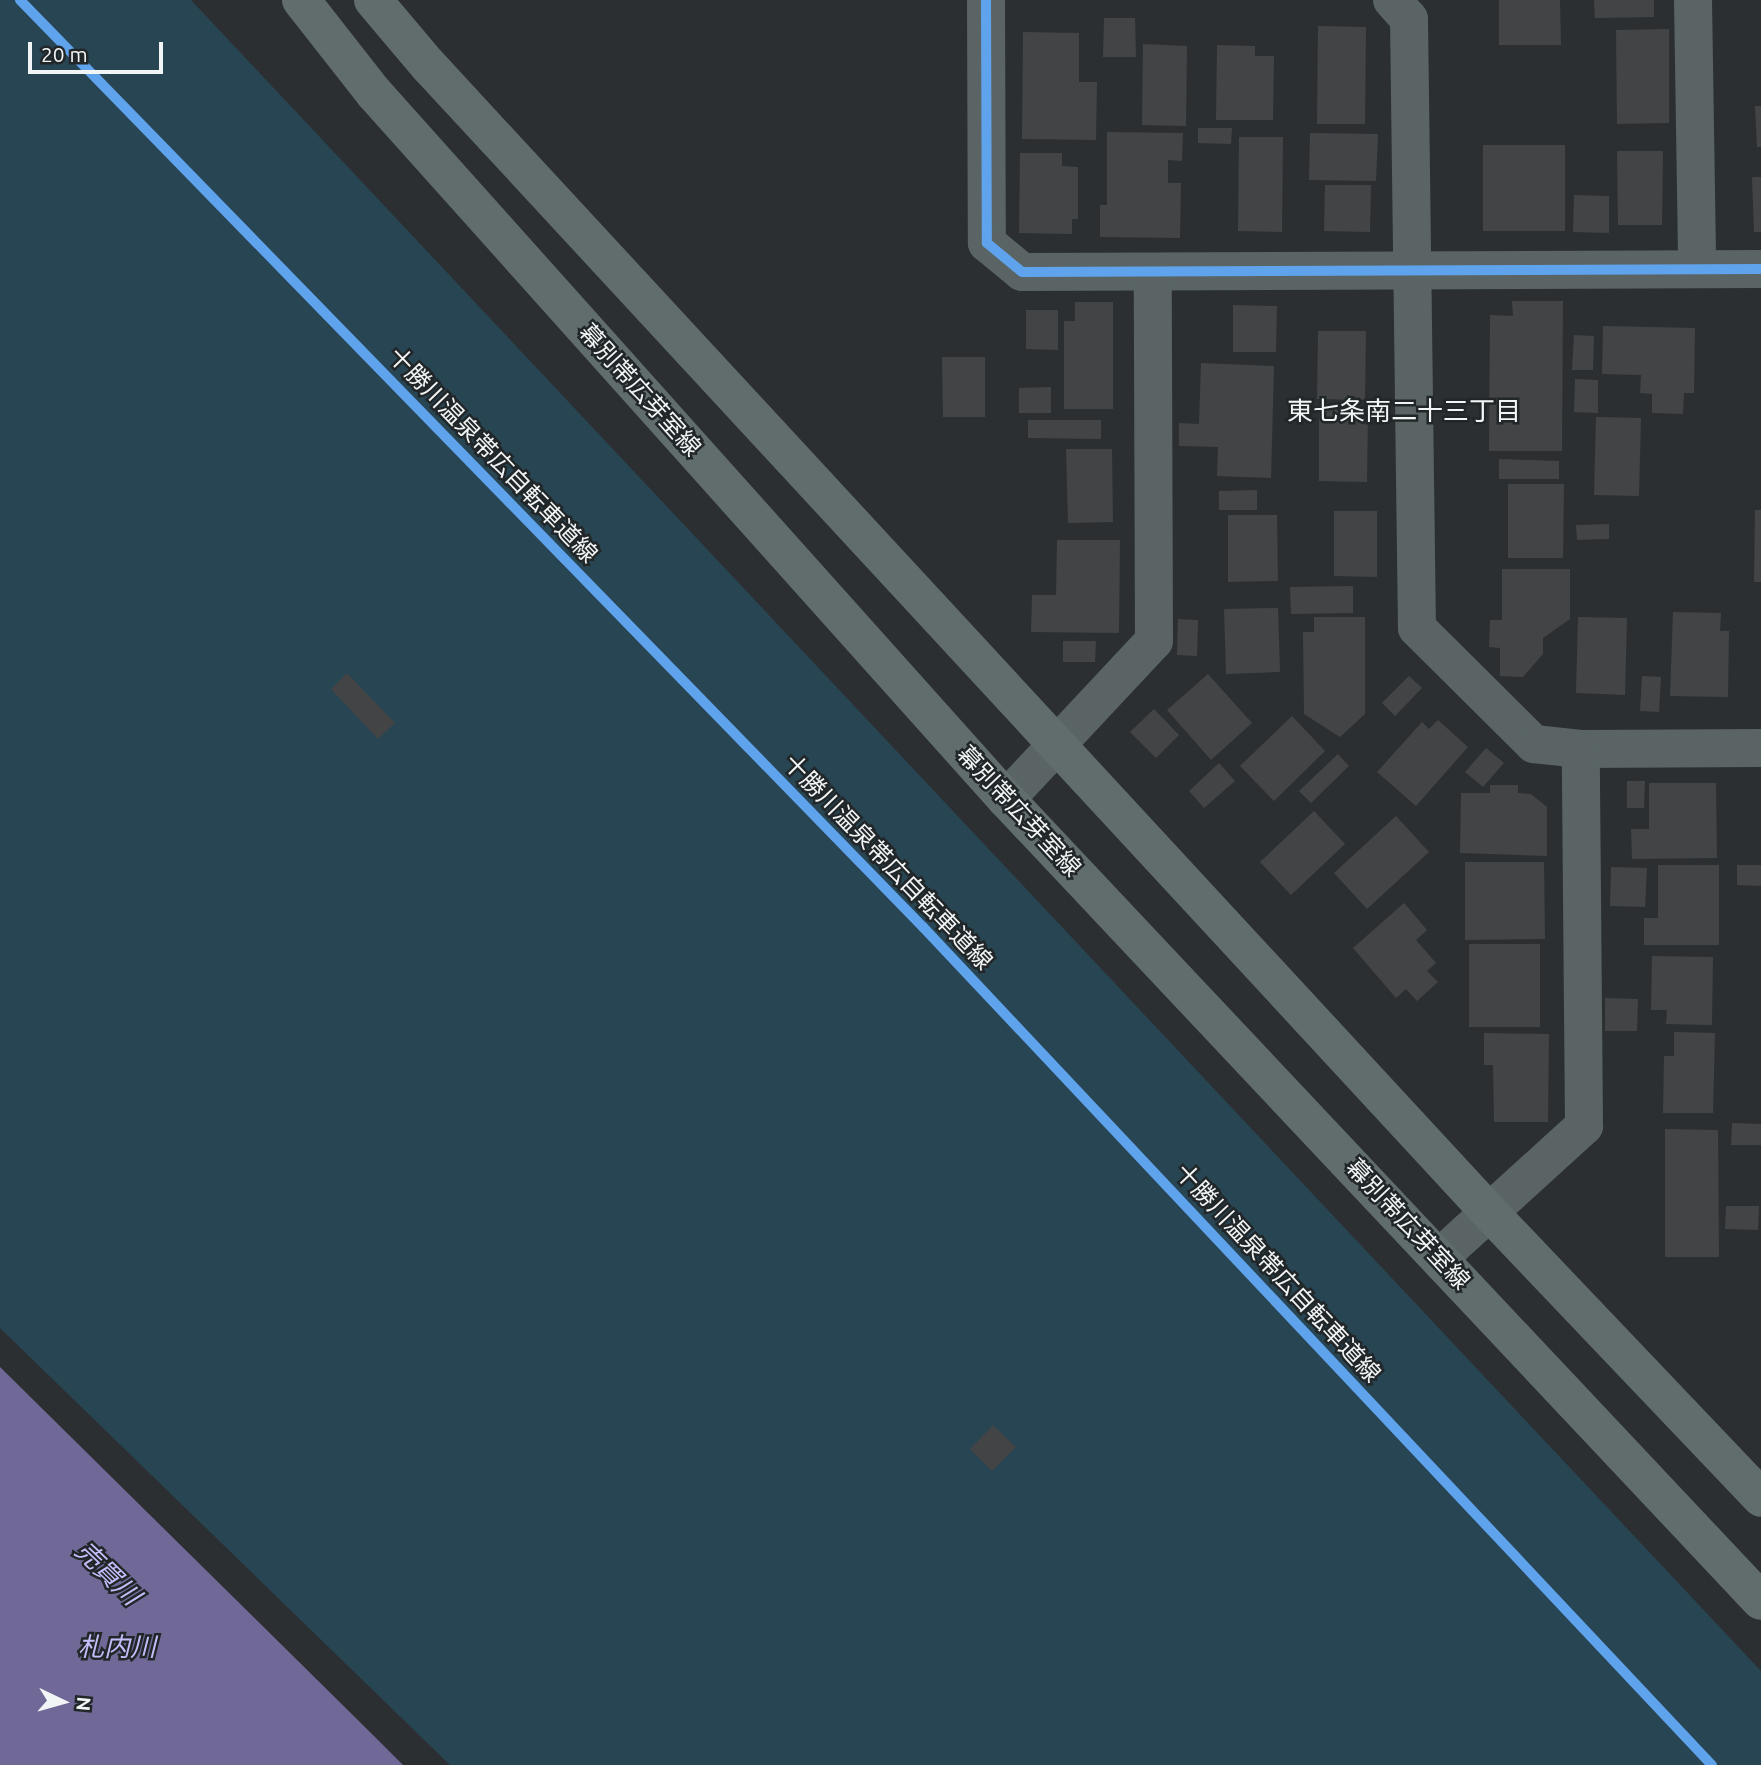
<!DOCTYPE html>
<html>
<head>
<meta charset="utf-8">
<style>
  body { margin:0 }
  #map { position:relative; width:1761px; height:1765px; overflow:hidden; background:#2c2f31; font-family:Ubuntu,"Noto Sans JP",sans-serif }
  div>[style] { position:absolute }
  .green>* { inset:0; background:#284553 }
  .water>* { inset:0; background:#706997 }
  .building>* { inset:0; background:#434446 }
  .minor>* { height:38px; margin:-19px; padding:0 19px; transform-origin:19px; border-radius:19px; background:#5a6464 }
  .major>* { height:38px; margin:-19px; padding:0 19px; transform-origin:19px; border-radius:19px; background:#616c6d }
  .cycleway>* { height:10px; margin:-5px; padding:0 5px; transform-origin:5px; border-radius:5px; background:#60a3ed }
  span { translate:-50% -50%; white-space:nowrap; text-align:center; line-height:1.15; -webkit-text-stroke:5px #212628; paint-order:stroke }
  .street-label { font-size:24px; color:#f2f5f6 }
  .neighbourhood-label { font-size:26px; color:#f2f5f6 }
  .water-label { font-size:26px; color:#c5bdfa; font-style:italic }
  .north { position:absolute; left:28px; top:1667px; width:70px; height:70px; -webkit-text-stroke:5px #212628; paint-order:stroke; rotate:95deg; font-size:19px; font-weight:700; line-height:28px; text-align:center; color:#f2f5f6 }
  .north::after { content:''; display:block; margin:auto; width:24px; height:32px; background:#f2f5f6; clip-path:polygon(50% 0,100% 100%,50% 72%,0 100%) }
  .scale { position:absolute; left:28px; top:42px; width:135px; height:32px; box-sizing:border-box; border:4px solid #f2f5f6; border-top:0; padding-left:9px; font-size:21px; line-height:24px; white-space:nowrap; color:#f2f5f6; -webkit-text-stroke:5px #212628; paint-order:stroke }
</style>
</head>
<body>
<div id="map">
  <div class="green">
    <i style="clip-path:polygon(0 0,191px 0,1761px 1671px,1761px 1765px,450px 1765px,0 1328px)"></i>
  </div>
  <div class="water">
    <i style="clip-path:polygon(0 1367px,376px 1738px,403px 1765px,0 1765px)"></i>
  </div>
  <div class="building">
    <i style="clip-path:polygon(1499px 0,1560px 0,1561px 45px,1499px 45px)"></i>
    <i style="clip-path:polygon(1594px 0,1654px 0,1654px 17px,1595px 18px)"></i>
    <i style="clip-path:polygon(1104px 18px,1135px 18px,1136px 57px,1103px 57px)"></i>
    <i style="clip-path:polygon(1318px 26px,1366px 27px,1365px 124px,1317px 124px)"></i>
    <i style="clip-path:polygon(1669px 29px,1669px 123px,1617px 124px,1616px 30px)"></i>
    <i style="clip-path:polygon(1023px 32px,1079px 33px,1079px 82px,1097px 82px,1096px 140px,1022px 139px)"></i>
    <i style="clip-path:polygon(1143px 44px,1187px 46px,1186px 126px,1142px 125px)"></i>
    <i style="clip-path:polygon(1217px 45px,1255px 46px,1255px 56px,1274px 56px,1273px 120px,1216px 120px)"></i>
    <i style="clip-path:polygon(1755px 106px,1761px 106px,1761px 147px,1757px 147px)"></i>
    <i style="clip-path:polygon(1198px 128px,1232px 128px,1231px 144px,1198px 143px)"></i>
    <i style="clip-path:polygon(1107px 132px,1183px 133px,1182px 161px,1168px 160px,1168px 183px,1181px 183px,1180px 238px,1100px 237px,1100px 205px,1107px 205px)"></i>
    <i style="clip-path:polygon(1310px 133px,1378px 134px,1376px 181px,1309px 180px)"></i>
    <i style="clip-path:polygon(1239px 137px,1283px 137px,1282px 232px,1238px 231px)"></i>
    <i style="clip-path:polygon(1483px 145px,1565px 145px,1565px 231px,1483px 231px)"></i>
    <i style="clip-path:polygon(1617px 151px,1663px 151px,1662px 225px,1618px 225px)"></i>
    <i style="clip-path:polygon(1020px 153px,1062px 153px,1062px 166px,1078px 167px,1078px 219px,1072px 219px,1072px 234px,1019px 233px)"></i>
    <i style="clip-path:polygon(1752px 177px,1761px 177px,1761px 232px,1754px 232px)"></i>
    <i style="clip-path:polygon(1325px 185px,1371px 185px,1370px 232px,1324px 231px)"></i>
    <i style="clip-path:polygon(1574px 195px,1609px 196px,1609px 233px,1573px 232px)"></i>
    <i style="clip-path:polygon(1512px 301px,1563px 301px,1562px 451px,1489px 451px,1490px 315px,1513px 316px)"></i>
    <i style="clip-path:polygon(1075px 302px,1113px 302px,1113px 409px,1064px 409px,1064px 321px,1075px 321px)"></i>
    <i style="clip-path:polygon(1233px 305px,1277px 306px,1276px 352px,1233px 352px)"></i>
    <i style="clip-path:polygon(1026px 310px,1058px 310px,1058px 350px,1026px 349px)"></i>
    <i style="clip-path:polygon(1603px 326px,1695px 328px,1694px 393px,1684px 393px,1683px 414px,1652px 413px,1652px 394px,1640px 393px,1641px 375px,1602px 374px)"></i>
    <i style="clip-path:polygon(1318px 331px,1366px 331px,1365px 400px,1317px 399px)"></i>
    <i style="clip-path:polygon(1574px 335px,1594px 336px,1593px 370px,1572px 370px)"></i>
    <i style="clip-path:polygon(942px 357px,985px 357px,985px 417px,943px 417px)"></i>
    <i style="clip-path:polygon(1201px 363px,1274px 366px,1271px 478px,1217px 476px,1218px 447px,1179px 446px,1179px 423px,1199px 424px)"></i>
    <i style="clip-path:polygon(1575px 379px,1598px 380px,1598px 413px,1574px 412px)"></i>
    <i style="clip-path:polygon(1051px 387px,1051px 413px,1019px 413px,1019px 388px)"></i>
    <i style="clip-path:polygon(1319px 409px,1368px 409px,1367px 482px,1319px 481px)"></i>
    <i style="clip-path:polygon(1596px 417px,1641px 418px,1639px 496px,1594px 495px)"></i>
    <i style="clip-path:polygon(1028px 420px,1101px 420px,1101px 439px,1028px 438px)"></i>
    <i style="clip-path:polygon(1066px 449px,1112px 449px,1113px 522px,1068px 523px)"></i>
    <i style="clip-path:polygon(1499px 459px,1559px 461px,1559px 479px,1499px 479px)"></i>
    <i style="clip-path:polygon(1508px 484px,1564px 484px,1563px 558px,1508px 558px)"></i>
    <i style="clip-path:polygon(1257px 490px,1257px 510px,1219px 510px,1219px 491px)"></i>
    <i style="clip-path:polygon(1755px 510px,1761px 510px,1761px 582px,1754px 582px)"></i>
    <i style="clip-path:polygon(1334px 511px,1377px 511px,1377px 577px,1334px 576px)"></i>
    <i style="clip-path:polygon(1228px 515px,1277px 515px,1278px 581px,1228px 582px)"></i>
    <i style="clip-path:polygon(1609px 524px,1609px 539px,1577px 540px,1576px 525px)"></i>
    <i style="clip-path:polygon(1057px 540px,1120px 540px,1119px 633px,1031px 632px,1032px 595px,1056px 595px)"></i>
    <i style="clip-path:polygon(1502px 569px,1570px 569px,1570px 619px,1543px 638px,1543px 654px,1523px 677px,1500px 676px,1500px 648px,1489px 647px,1490px 620px,1502px 620px)"></i>
    <i style="clip-path:polygon(1353px 586px,1353px 613px,1291px 614px,1290px 587px)"></i>
    <i style="clip-path:polygon(1278px 608px,1280px 672px,1226px 674px,1224px 609px)"></i>
    <i style="clip-path:polygon(1673px 612px,1721px 613px,1720px 631px,1729px 631px,1728px 697px,1670px 696px)"></i>
    <i style="clip-path:polygon(1314px 617px,1365px 617px,1365px 714px,1340px 737px,1304px 714px,1303px 632px,1314px 632px)"></i>
    <i style="clip-path:polygon(1578px 617px,1627px 618px,1625px 695px,1576px 693px)"></i>
    <i style="clip-path:polygon(1178px 619px,1198px 620px,1197px 656px,1177px 655px)"></i>
    <i style="clip-path:polygon(1063px 641px,1096px 641px,1095px 662px,1063px 662px)"></i>
    <i style="clip-path:polygon(347px 673px,395px 723px,378px 739px,331px 689px)"></i>
    <i style="clip-path:polygon(1208px 674px,1252px 723px,1211px 760px,1167px 710px)"></i>
    <i style="clip-path:polygon(1409px 676px,1422px 688px,1395px 716px,1382px 703px)"></i>
    <i style="clip-path:polygon(1642px 676px,1661px 677px,1659px 712px,1640px 711px)"></i>
    <i style="clip-path:polygon(1154px 709px,1179px 735px,1156px 758px,1130px 732px)"></i>
    <i style="clip-path:polygon(1292px 716px,1325px 751px,1274px 801px,1240px 766px)"></i>
    <i style="clip-path:polygon(1438px 720px,1468px 747px,1416px 806px,1377px 772px,1422px 722px,1429px 729px)"></i>
    <i style="clip-path:polygon(1486px 748px,1504px 763px,1483px 787px,1465px 772px)"></i>
    <i style="clip-path:polygon(1338px 754px,1349px 766px,1311px 803px,1299px 791px)"></i>
    <i style="clip-path:polygon(1219px 763px,1235px 781px,1204px 808px,1189px 791px)"></i>
    <i style="clip-path:polygon(1627px 781px,1645px 781px,1644px 808px,1627px 808px)"></i>
    <i style="clip-path:polygon(1649px 783px,1716px 783px,1717px 858px,1632px 859px,1631px 829px,1649px 829px)"></i>
    <i style="clip-path:polygon(1490px 785px,1518px 785px,1518px 793px,1531px 794px,1547px 807px,1547px 856px,1460px 853px,1461px 793px,1490px 793px)"></i>
    <i style="clip-path:polygon(1314px 811px,1345px 844px,1291px 895px,1260px 862px)"></i>
    <i style="clip-path:polygon(1396px 816px,1429px 852px,1367px 909px,1334px 873px)"></i>
    <i style="clip-path:polygon(1465px 862px,1544px 862px,1545px 939px,1465px 940px)"></i>
    <i style="clip-path:polygon(1658px 865px,1719px 865px,1719px 945px,1644px 945px,1644px 918px,1658px 918px)"></i>
    <i style="clip-path:polygon(1737px 865px,1761px 865px,1761px 886px,1737px 885px)"></i>
    <i style="clip-path:polygon(1611px 867px,1647px 868px,1645px 907px,1610px 906px)"></i>
    <i style="clip-path:polygon(1404px 903px,1427px 930px,1416px 940px,1436px 963px,1427px 971px,1438px 982px,1417px 1001px,1406px 989px,1396px 998px,1353px 948px)"></i>
    <i style="clip-path:polygon(1469px 944px,1540px 944px,1540px 1027px,1469px 1027px)"></i>
    <i style="clip-path:polygon(1652px 956px,1713px 957px,1712px 1025px,1666px 1024px,1667px 1010px,1651px 1010px)"></i>
    <i style="clip-path:polygon(1605px 998px,1638px 999px,1637px 1031px,1605px 1031px)"></i>
    <i style="clip-path:polygon(1674px 1032px,1715px 1033px,1713px 1113px,1663px 1113px,1664px 1056px,1674px 1056px)"></i>
    <i style="clip-path:polygon(1484px 1033px,1549px 1034px,1548px 1122px,1494px 1122px,1493px 1065px,1484px 1065px)"></i>
    <i style="clip-path:polygon(1732px 1123px,1761px 1124px,1761px 1145px,1731px 1145px)"></i>
    <i style="clip-path:polygon(1665px 1129px,1718px 1130px,1719px 1257px,1665px 1257px)"></i>
    <i style="clip-path:polygon(1726px 1206px,1759px 1206px,1758px 1230px,1725px 1229px)"></i>
    <i style="clip-path:polygon(993px 1425px,1016px 1447px,992px 1471px,970px 1449px)"></i>
  </div>
  <div class="minor">
    <i style="left:986px;top:0;width:243px;rotate:89.8deg"></i>
    <i style="left:987px;top:243px;width:45px;rotate:39.6deg"></i>
    <i style="left:1022px;top:272px;width:739px;rotate:-0.23deg"></i>
    <i style="left:1392px;top:0;width:25px;rotate:48deg"></i>
    <i style="left:1409px;top:19px;width:609px;rotate:89.25deg"></i>
    <i style="left:1417px;top:628px;width:165px;rotate:44.8deg"></i>
    <i style="left:1534px;top:744px;width:47px;rotate:6.1deg"></i>
    <i style="left:1581px;top:749px;width:180px;rotate:-0.3deg"></i>
    <i style="left:1693px;top:0;width:269px;rotate:89.1deg"></i>
    <i style="left:1006px;top:799px;width:216px;rotate:-46.9deg"></i>
    <i style="left:1154px;top:641px;width:369px;rotate:-90.2deg"></i>
    <i style="left:1440px;top:1257px;width:195px;rotate:-42.3deg"></i>
    <i style="left:1584px;top:1126px;width:377px;rotate:-90.5deg"></i>
  </div>
  <div class="major">
    <i style="left:301px;top:0;width:118px;rotate:51.9deg"></i>
    <i style="left:374px;top:93px;width:948px;rotate:48.17deg"></i>
    <i style="left:1006px;top:799px;width:1101px;rotate:46.73deg"></i>
    <i style="left:373px;top:0;width:85px;rotate:49.8deg"></i>
    <i style="left:428px;top:65px;width:1565px;rotate:47.23deg"></i>
    <i style="left:1491px;top:1214px;width:392px;rotate:46.4deg"></i>
  </div>
  <div class="cycleway">
    <i style="left:20px;top:0;width:1294px;rotate:45.75deg"></i>
    <i style="left:923px;top:927px;width:1151px;rotate:46.73deg"></i>
    <i style="left:986px;top:0;width:243px;rotate:89.8deg"></i>
    <i style="left:987px;top:243px;width:45px;rotate:39.6deg"></i>
    <i style="left:1022px;top:272px;width:739px;rotate:-0.23deg"></i>
  </div>
  <div class="street-label">
    <span style="left:640px;top:390px;rotate:48deg">幕別帯広芽室線</span>
    <span style="left:493px;top:455px;rotate:46deg">十勝川温泉帯広自転車道線</span>
    <span style="left:1019px;top:811px;rotate:47deg">幕別帯広芽室線</span>
    <span style="left:888px;top:862px;rotate:46deg">十勝川温泉帯広自転車道線</span>
    <span style="left:1408px;top:1224px;rotate:47deg">幕別帯広芽室線</span>
    <span style="left:1278px;top:1273px;rotate:47deg">十勝川温泉帯広自転車道線</span>
  </div>
  <div class="neighbourhood-label">
    <span style="left:1404px;top:411px">東七条南二十三丁目</span>
  </div>
  <div class="water-label">
    <span style="left:108px;top:1573px;rotate:44deg">売買川</span>
    <span style="left:117px;top:1647px">札内川</span>
  </div>
  <div class="north">N</div>
  <div class="scale">20 m</div>
</div>
</body>
</html>
